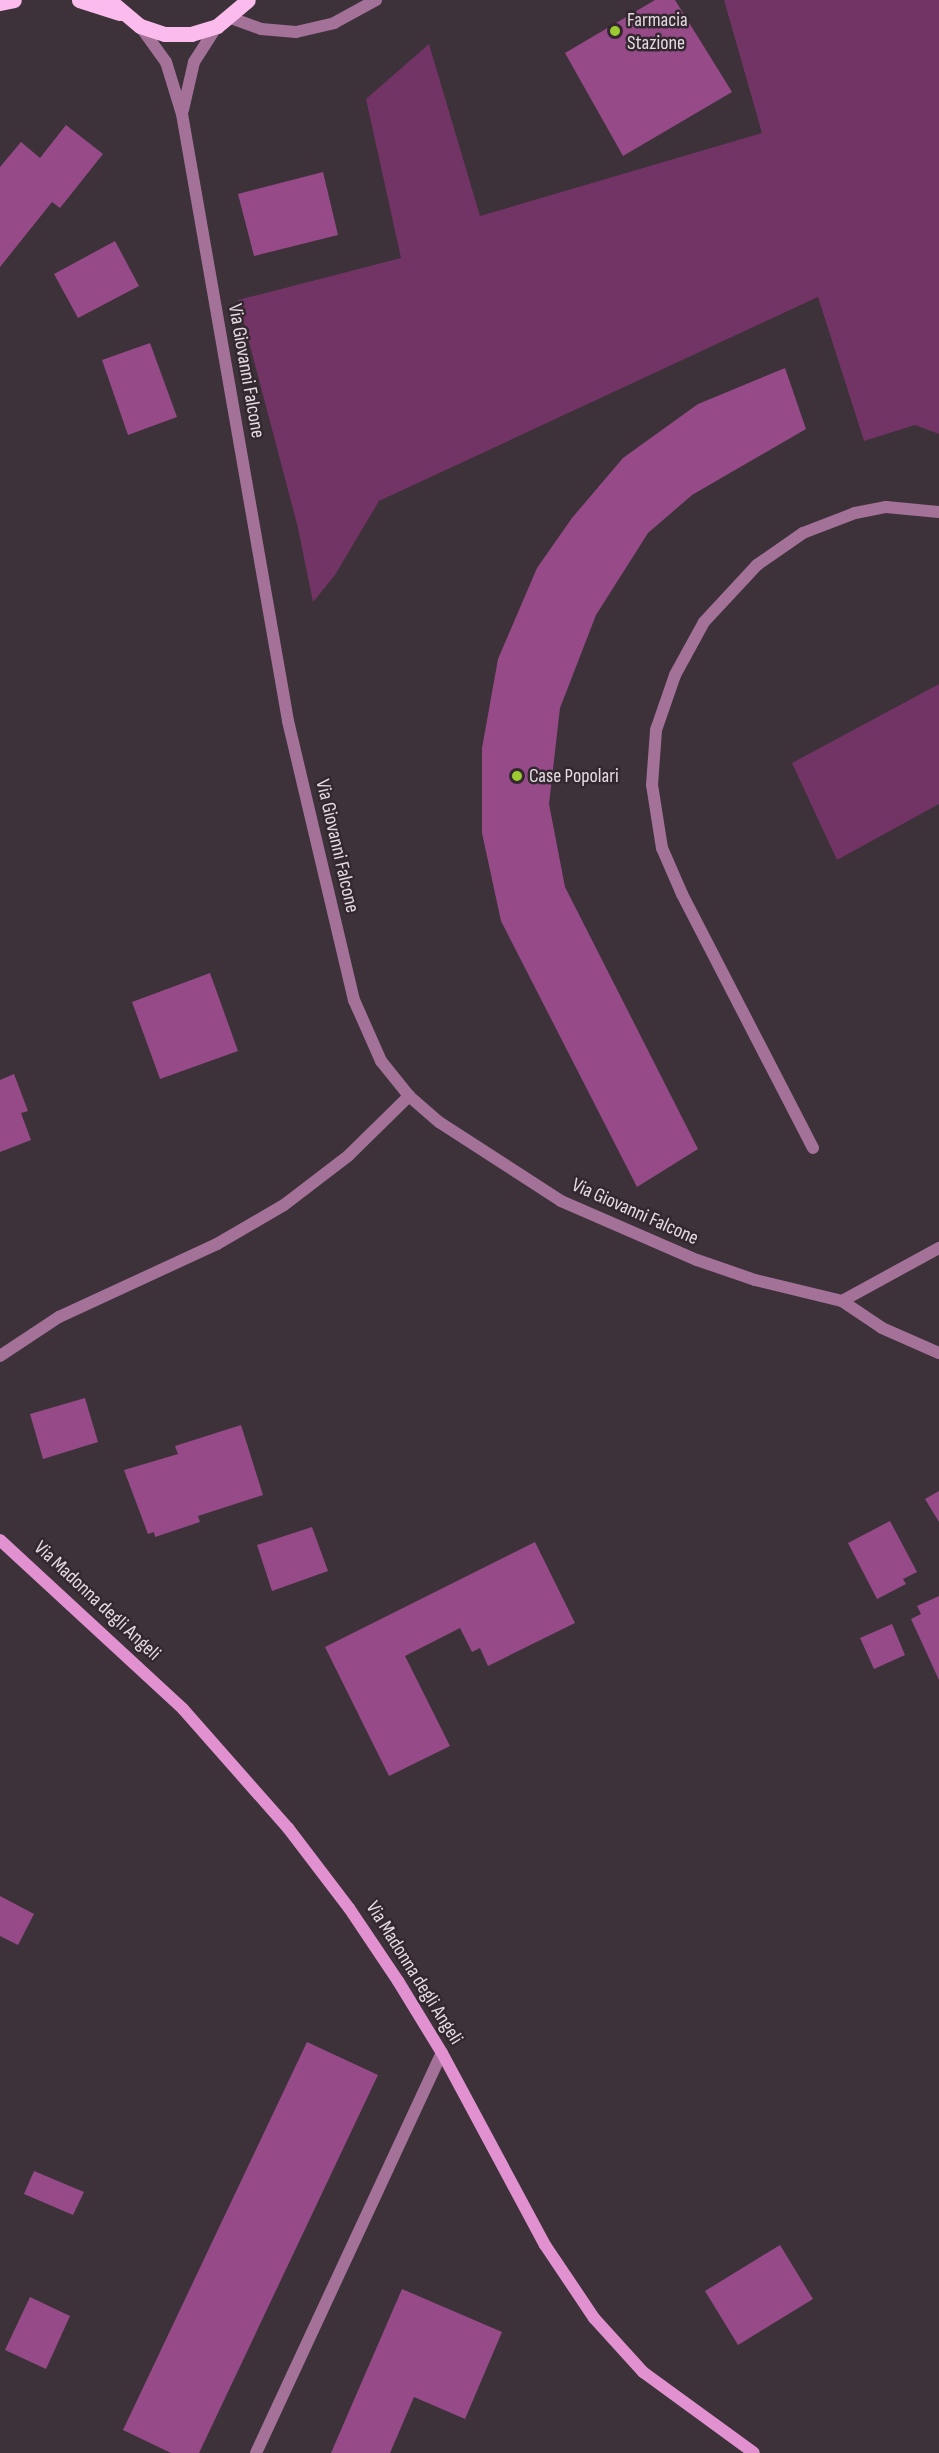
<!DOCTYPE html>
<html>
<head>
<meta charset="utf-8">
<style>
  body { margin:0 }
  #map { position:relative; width:939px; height:2453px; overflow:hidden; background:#3d313a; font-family:"Sofia Sans Condensed",sans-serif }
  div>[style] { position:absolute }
  .green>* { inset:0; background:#713465 }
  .building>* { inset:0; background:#964b88 }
  .street>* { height:12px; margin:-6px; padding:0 6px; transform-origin:6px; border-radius:6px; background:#a47198 }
  .secondary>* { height:12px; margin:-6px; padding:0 6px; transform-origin:6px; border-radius:6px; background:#e291d0 }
  .primary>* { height:15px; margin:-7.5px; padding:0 7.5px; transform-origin:7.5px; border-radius:7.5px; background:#fbbbec }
  .dots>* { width:16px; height:16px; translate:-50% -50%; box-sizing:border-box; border:3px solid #332730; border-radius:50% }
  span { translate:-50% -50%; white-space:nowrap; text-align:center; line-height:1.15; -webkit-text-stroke:5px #332730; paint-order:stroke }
  .poi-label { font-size:20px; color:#e3dbe0 }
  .left { translate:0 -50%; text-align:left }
  .street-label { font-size:20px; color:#e3dbe0 }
</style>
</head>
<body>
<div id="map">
  <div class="green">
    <i style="clip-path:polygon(724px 0,939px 0,939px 434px,915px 425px,864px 441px,818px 297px,379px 501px,335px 575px,313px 602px,298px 528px,238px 300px,401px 258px,366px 99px,429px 44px,480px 216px,762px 133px)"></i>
    <i style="clip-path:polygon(939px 684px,939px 804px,837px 860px,792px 763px)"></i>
  </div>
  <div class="building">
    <i style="clip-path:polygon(655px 0,675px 0,732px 92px,623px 156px,565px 53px)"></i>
    <i style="clip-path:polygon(66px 125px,103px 154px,60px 208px,52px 202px,0 267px,0 167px,21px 142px,40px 158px)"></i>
    <i style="clip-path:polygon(323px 172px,338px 235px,254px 256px,238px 194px)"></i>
    <i style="clip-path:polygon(115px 241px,139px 286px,78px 318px,54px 274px)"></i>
    <i style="clip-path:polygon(150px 343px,177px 417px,128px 435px,102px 360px)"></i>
    <i style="clip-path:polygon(785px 368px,806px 429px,692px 495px,648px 533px,596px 615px,560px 708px,549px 804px,565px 887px,698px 1149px,637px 1187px,501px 921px,482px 833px,482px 748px,498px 659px,537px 568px,572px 518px,623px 458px,698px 404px)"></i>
    <i style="clip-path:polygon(210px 973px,238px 1051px,160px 1079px,132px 1002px)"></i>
    <i style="clip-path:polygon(14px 1074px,28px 1111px,21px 1113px,31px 1140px,0 1152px,0 1080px)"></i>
    <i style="clip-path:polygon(85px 1398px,98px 1442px,43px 1459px,30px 1414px)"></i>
    <i style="clip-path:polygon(241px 1425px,263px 1495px,198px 1516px,200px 1522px,155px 1537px,154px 1532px,148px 1534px,124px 1470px,178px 1454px,175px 1446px)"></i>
    <i style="clip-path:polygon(939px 1491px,939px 1522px,925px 1499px)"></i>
    <i style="clip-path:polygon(890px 1521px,917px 1572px,903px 1579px,906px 1584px,877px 1599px,848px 1543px)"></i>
    <i style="clip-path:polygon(312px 1527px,328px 1571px,272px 1591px,257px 1545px)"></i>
    <i style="clip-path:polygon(535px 1542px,575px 1623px,488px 1666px,480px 1648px,472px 1652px,460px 1628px,405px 1656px,450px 1746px,389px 1776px,325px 1647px)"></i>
    <i style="clip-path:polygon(939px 1596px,939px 1680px,911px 1619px,921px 1614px,917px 1606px)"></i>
    <i style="clip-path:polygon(892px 1624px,905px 1655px,874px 1669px,860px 1638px)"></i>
    <i style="clip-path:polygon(0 1896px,34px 1914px,18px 1945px,0 1936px)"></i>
    <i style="clip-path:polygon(307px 2042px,378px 2075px,199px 2453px,171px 2453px,123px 2430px)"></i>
    <i style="clip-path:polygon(34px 2171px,84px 2192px,73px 2215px,24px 2194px)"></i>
    <i style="clip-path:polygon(780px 2245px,813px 2299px,738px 2345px,705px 2291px)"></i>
    <i style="clip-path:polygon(402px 2289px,502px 2332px,465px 2419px,414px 2397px,390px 2453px,331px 2453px)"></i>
    <i style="clip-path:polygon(30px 2297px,70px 2316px,46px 2369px,5px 2350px)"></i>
  </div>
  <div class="street">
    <i style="left:231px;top:18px;width:32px;rotate:20deg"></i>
    <i style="left:261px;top:29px;width:35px;rotate:5deg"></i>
    <i style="left:296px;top:32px;width:39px;rotate:-13deg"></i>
    <i style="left:334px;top:23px;width:48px;rotate:-28.7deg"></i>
    <i style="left:140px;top:26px;width:44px;rotate:54.2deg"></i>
    <i style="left:166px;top:62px;width:54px;rotate:72.9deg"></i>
    <i style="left:182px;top:114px;width:616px;rotate:80.09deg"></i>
    <i style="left:288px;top:721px;width:287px;rotate:76.7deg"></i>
    <i style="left:354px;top:1000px;width:67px;rotate:66.1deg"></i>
    <i style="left:381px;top:1061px;width:45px;rotate:51.3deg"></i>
    <i style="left:409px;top:1096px;width:40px;rotate:41deg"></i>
    <i style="left:439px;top:1122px;width:145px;rotate:32.9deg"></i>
    <i style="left:561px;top:1201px;width:148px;rotate:23.5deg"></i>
    <i style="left:697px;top:1260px;width:61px;rotate:19deg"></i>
    <i style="left:755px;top:1280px;width:89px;rotate:13.6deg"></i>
    <i style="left:842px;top:1301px;width:48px;rotate:34deg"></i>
    <i style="left:882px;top:1328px;width:62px;rotate:23.7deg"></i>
    <i style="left:183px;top:110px;width:49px;rotate:-77.1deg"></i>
    <i style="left:194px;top:62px;width:43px;rotate:-57.4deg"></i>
    <i style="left:813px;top:1148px;width:286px;rotate:-117.3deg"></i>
    <i style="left:682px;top:894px;width:50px;rotate:-113.5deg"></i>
    <i style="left:662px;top:848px;width:64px;rotate:-99deg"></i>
    <i style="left:652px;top:785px;width:55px;rotate:-85.8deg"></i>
    <i style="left:656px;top:730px;width:58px;rotate:-70.9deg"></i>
    <i style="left:675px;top:675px;width:60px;rotate:-61.3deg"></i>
    <i style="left:704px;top:622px;width:78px;rotate:-47.1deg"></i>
    <i style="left:757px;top:565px;width:56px;rotate:-34.8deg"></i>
    <i style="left:803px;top:533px;width:56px;rotate:-21deg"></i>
    <i style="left:855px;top:513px;width:32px;rotate:-11deg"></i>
    <i style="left:886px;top:507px;width:53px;rotate:5.4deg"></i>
    <i style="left:842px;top:1301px;width:111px;rotate:-28.7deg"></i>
    <i style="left:0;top:1356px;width:71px;rotate:-33.5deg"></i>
    <i style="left:59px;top:1317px;width:174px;rotate:-24.8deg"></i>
    <i style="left:217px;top:1244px;width:78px;rotate:-30.2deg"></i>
    <i style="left:284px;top:1205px;width:81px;rotate:-37.4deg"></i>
    <i style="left:348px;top:1156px;width:86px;rotate:-44.5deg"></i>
    <i style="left:256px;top:2453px;width:441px;rotate:-65.1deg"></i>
  </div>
  <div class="secondary">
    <i style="left:0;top:1540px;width:249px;rotate:42.7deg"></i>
    <i style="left:183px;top:1709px;width:159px;rotate:48.6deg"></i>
    <i style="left:288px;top:1828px;width:101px;rotate:52.7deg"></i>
    <i style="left:349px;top:1908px;width:88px;rotate:56.1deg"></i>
    <i style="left:398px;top:1981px;width:84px;rotate:58.6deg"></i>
    <i style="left:442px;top:2053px;width:218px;rotate:61.8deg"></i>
    <i style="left:545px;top:2245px;width:88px;rotate:56.1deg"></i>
    <i style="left:594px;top:2318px;width:73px;rotate:47.8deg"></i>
    <i style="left:643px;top:2372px;width:137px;rotate:36.1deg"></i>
  </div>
  <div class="primary">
    <i style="left:79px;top:0;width:42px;rotate:18deg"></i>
    <i style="left:109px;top:0;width:40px;rotate:40deg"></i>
    <i style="left:140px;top:26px;width:26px;rotate:18deg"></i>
    <i style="left:165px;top:34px;width:26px"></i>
    <i style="left:191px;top:34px;width:27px;rotate:-17deg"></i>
    <i style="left:217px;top:26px;width:40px;rotate:-40deg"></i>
    <i style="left:0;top:3px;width:14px;rotate:-12deg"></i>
  </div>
  <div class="dots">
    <i style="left:615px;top:31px;background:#9dca30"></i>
    <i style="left:517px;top:776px;background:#9dca30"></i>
  </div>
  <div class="poi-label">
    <span class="left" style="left:627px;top:32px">Farmacia<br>Stazione</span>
    <span class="left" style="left:529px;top:776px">Case Popolari</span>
  </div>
  <div class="street-label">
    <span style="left:246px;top:371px;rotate:80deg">Via Giovanni Falcone</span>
    <span style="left:337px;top:846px;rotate:77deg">Via Giovanni Falcone</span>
    <span style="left:635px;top:1212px;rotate:24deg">Via Giovanni Falcone</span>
    <span style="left:97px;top:1601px;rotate:43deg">Via Madonna degli Angeli</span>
    <span style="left:414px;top:1973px;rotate:58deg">Via Madonna degli Angeli</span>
  </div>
</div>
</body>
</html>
